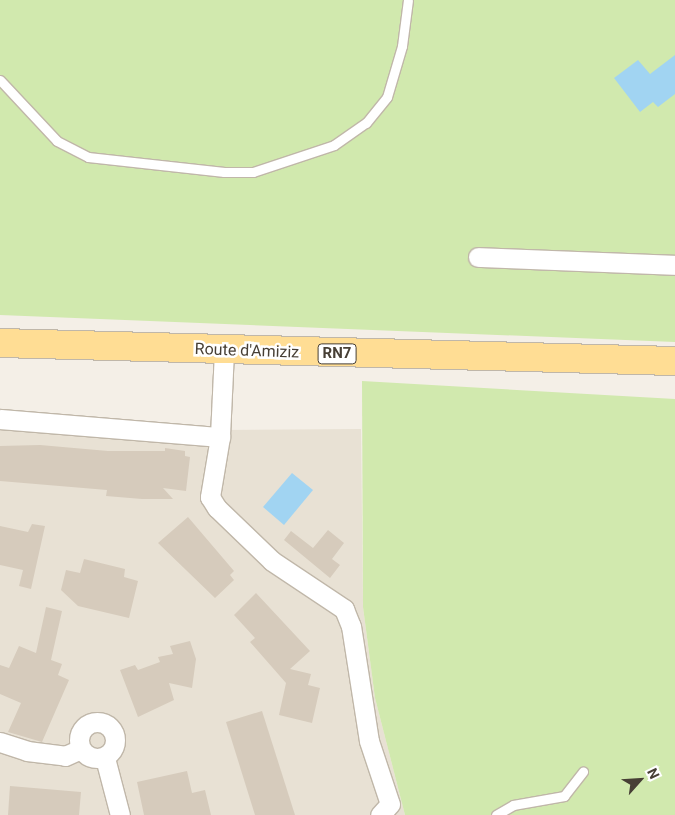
<!DOCTYPE html>
<html>
<head>
<meta charset="utf-8">
<style>
  body { margin:0 }
  #map { position:relative; width:675px; height:815px; overflow:hidden; background:#f4efe7; font-family:Roboto,sans-serif }
  div>[style] { position:absolute }
  .residential>* { inset:0; background:#e8e1d4 }
  .green>* { inset:0; background:#d1e9ae }
  .water>* { inset:0; background:#a1d4f2 }
  .building>* { inset:0; background:#d6cbbc }
  .roads { filter:drop-shadow(1px 0 #c0b7a9) drop-shadow(-1px 0 #c0b7a9) drop-shadow(0 1px #c0b7a9) drop-shadow(0 -1px #c0b7a9) }
  .service>* { height:9px; margin:-4.5px; padding:0 4.5px; transform-origin:4.5px; border-radius:4.5px; background:#fff }
  .minor>* { height:19px; margin:-9.5px; padding:0 9.5px; transform-origin:9.5px; border-radius:9.5px; background:#fff }
  .minor>.ring { margin:-9.5px; padding:0; box-sizing:content-box; background:none; border:19px solid #fff; border-radius:50% }
  .primary>* { height:28px; margin:-14px; padding:0 14px; transform-origin:14px; border-radius:14px; background:#ffdd94 }
  span { translate:-50% -50%; white-space:nowrap; text-align:center; line-height:1.15; -webkit-text-stroke:5px #fff; paint-order:stroke }
  .shield-label span { padding:1px 4px; background:#fff; border:1px solid; border-radius:4px; -webkit-text-stroke-width:0 }
  .shield-label { font-size:15px; color:#473f35; font-weight:700 }
  .street-label { font-size:16px; color:#473f35 }
  .north { position:absolute; left:615px; top:755px; width:50px; height:50px; -webkit-text-stroke:4px #fff; paint-order:stroke; rotate:64deg; font-size:14px; font-weight:700; line-height:20px; text-align:center; color:#473f35 }
  .north::after { content:''; display:block; margin:auto; width:18px; height:22px; background:#473f35; clip-path:polygon(50% 0,100% 100%,50% 72%,0 100%) }
</style>
</head>
<body>
<div id="map">
  <div class="residential">
    <i style="clip-path:polygon(0 415px,220px 430px,361px 429px,363px 607px,375px 698px,405px 815px,0 815px)"></i>
  </div>
  <div class="green">
    <i style="clip-path:polygon(0 0,675px 0,675px 342px,0 315px)"></i>
    <i style="clip-path:polygon(362px 381px,675px 399px,675px 815px,405px 815px,375px 698px,363px 607px)"></i>
  </div>
  <div class="water">
    <i style="clip-path:polygon(675px 55px,675px 94px,658px 107px,653px 102px,640px 112px,614px 78px,638px 60px,650px 74px)"></i>
    <i style="clip-path:polygon(292px 473px,313px 490px,284px 525px,263px 507px)"></i>
  </div>
  <div class="building">
    <i style="clip-path:polygon(40px 445px,108px 451px,165px 451px,165px 448px,185px 451px,185px 456px,190px 457px,186px 491px,163px 488px,173px 499px,142px 499px,106px 496px,107px 490px,0 481px,0 446px)"></i>
    <i style="clip-path:polygon(188px 517px,234px 571px,230px 575px,234px 580px,215px 598px,158px 543px)"></i>
    <i style="clip-path:polygon(32px 524px,45px 526px,31px 589px,19px 586px,23px 570px,0 565px,0 526px,28px 532px)"></i>
    <i style="clip-path:polygon(328px 530px,344px 543px,332px 559px,340px 565px,330px 578px,284px 540px,291px 531px,313px 548px)"></i>
    <i style="clip-path:polygon(84px 559px,125px 569px,124px 577px,138px 581px,129px 618px,78px 606px,61px 590px,66px 570px,80px 573px)"></i>
    <i style="clip-path:polygon(256px 593px,310px 651px,290px 669px,311px 674px,308px 685px,320px 688px,312px 723px,279px 715px,286px 683px,250px 642px,255px 638px,234px 615px)"></i>
    <i style="clip-path:polygon(46px 607px,62px 611px,51px 660px,62px 664px,58px 675px,69px 680px,42px 742px,8px 732px,21px 703px,0 694px,0 665px,9px 668px,19px 646px,36px 653px)"></i>
    <i style="clip-path:polygon(190px 641px,196px 659px,192px 688px,169px 683px,174px 700px,138px 717px,120px 670px,135px 665px,138px 670px,160px 662px,158px 657px,173px 654px,170px 646px)"></i>
    <i style="clip-path:polygon(262px 711px,295px 815px,255px 815px,226px 722px)"></i>
    <i style="clip-path:polygon(187px 771px,192px 793px,205px 790px,211px 815px,144px 815px,137px 782px)"></i>
    <i style="clip-path:polygon(10px 786px,81px 792px,79px 815px,8px 815px)"></i>
  </div>
  <div class="roads">
    <div class="service">
      <i style="left:0;top:80px;width:83px;rotate:46.9deg"></i>
      <i style="left:57px;top:141px;width:35px;rotate:27deg"></i>
      <i style="left:88px;top:157px;width:137px;rotate:6.3deg"></i>
      <i style="left:224px;top:172px;width:29px"></i>
      <i style="left:253px;top:172px;width:85px;rotate:-18.4deg"></i>
      <i style="left:334px;top:145px;width:39px;rotate:-35deg"></i>
      <i style="left:366px;top:123px;width:33px;rotate:-51deg"></i>
      <i style="left:387px;top:97px;width:53px;rotate:-73.6deg"></i>
      <i style="left:402px;top:46px;width:46px;rotate:-82.6deg"></i>
      <i style="left:496px;top:815px;width:20px;rotate:-30deg"></i>
      <i style="left:513px;top:805px;width:52px;rotate:-10deg"></i>
      <i style="left:564px;top:796px;width:31px;rotate:-52deg"></i>
    </div>
    <div class="minor">
      <i style="left:478px;top:257px;width:197px;rotate:2.3deg"></i>
      <i style="left:224px;top:351px;width:86px;rotate:92.7deg"></i>
      <i style="left:220px;top:437px;width:61px;rotate:99.5deg"></i>
      <i style="left:210px;top:497px;width:13px;rotate:58deg"></i>
      <i style="left:217px;top:508px;width:76px;rotate:43.9deg"></i>
      <i style="left:272px;top:561px;width:87px;rotate:33.7deg"></i>
      <i style="left:344px;top:609px;width:18px;rotate:68deg"></i>
      <i style="left:351px;top:626px;width:116px;rotate:81.1deg"></i>
      <i style="left:369px;top:741px;width:66px;rotate:71.6deg"></i>
      <i style="left:390px;top:804px;width:15px;rotate:132deg"></i>
      <i style="left:0;top:419px;width:221px;rotate:4.7deg"></i>
      <i class="ring" style="left:79px;top:722px;width:17px;height:17px"></i>
      <i style="left:0;top:742px;width:28px;rotate:18deg"></i>
      <i style="left:27px;top:751px;width:38px;rotate:7deg"></i>
      <i style="left:65px;top:756px;width:17px;rotate:-24deg"></i>
      <i style="left:105px;top:758px;width:59px;rotate:75.3deg"></i>
    </div>
    <div class="primary">
      <i style="left:0;top:343px;width:675px;rotate:1.53deg"></i>
    </div>
  </div>
  <div class="shield-label">
    <span style="left:337px;top:354px">RN7</span>
  </div>
  <div class="street-label">
    <span style="left:247px;top:351px;rotate:2deg">Route d'Amiziz</span>
  </div>
  <div class="north">N</div>
</div>
</body>
</html>
